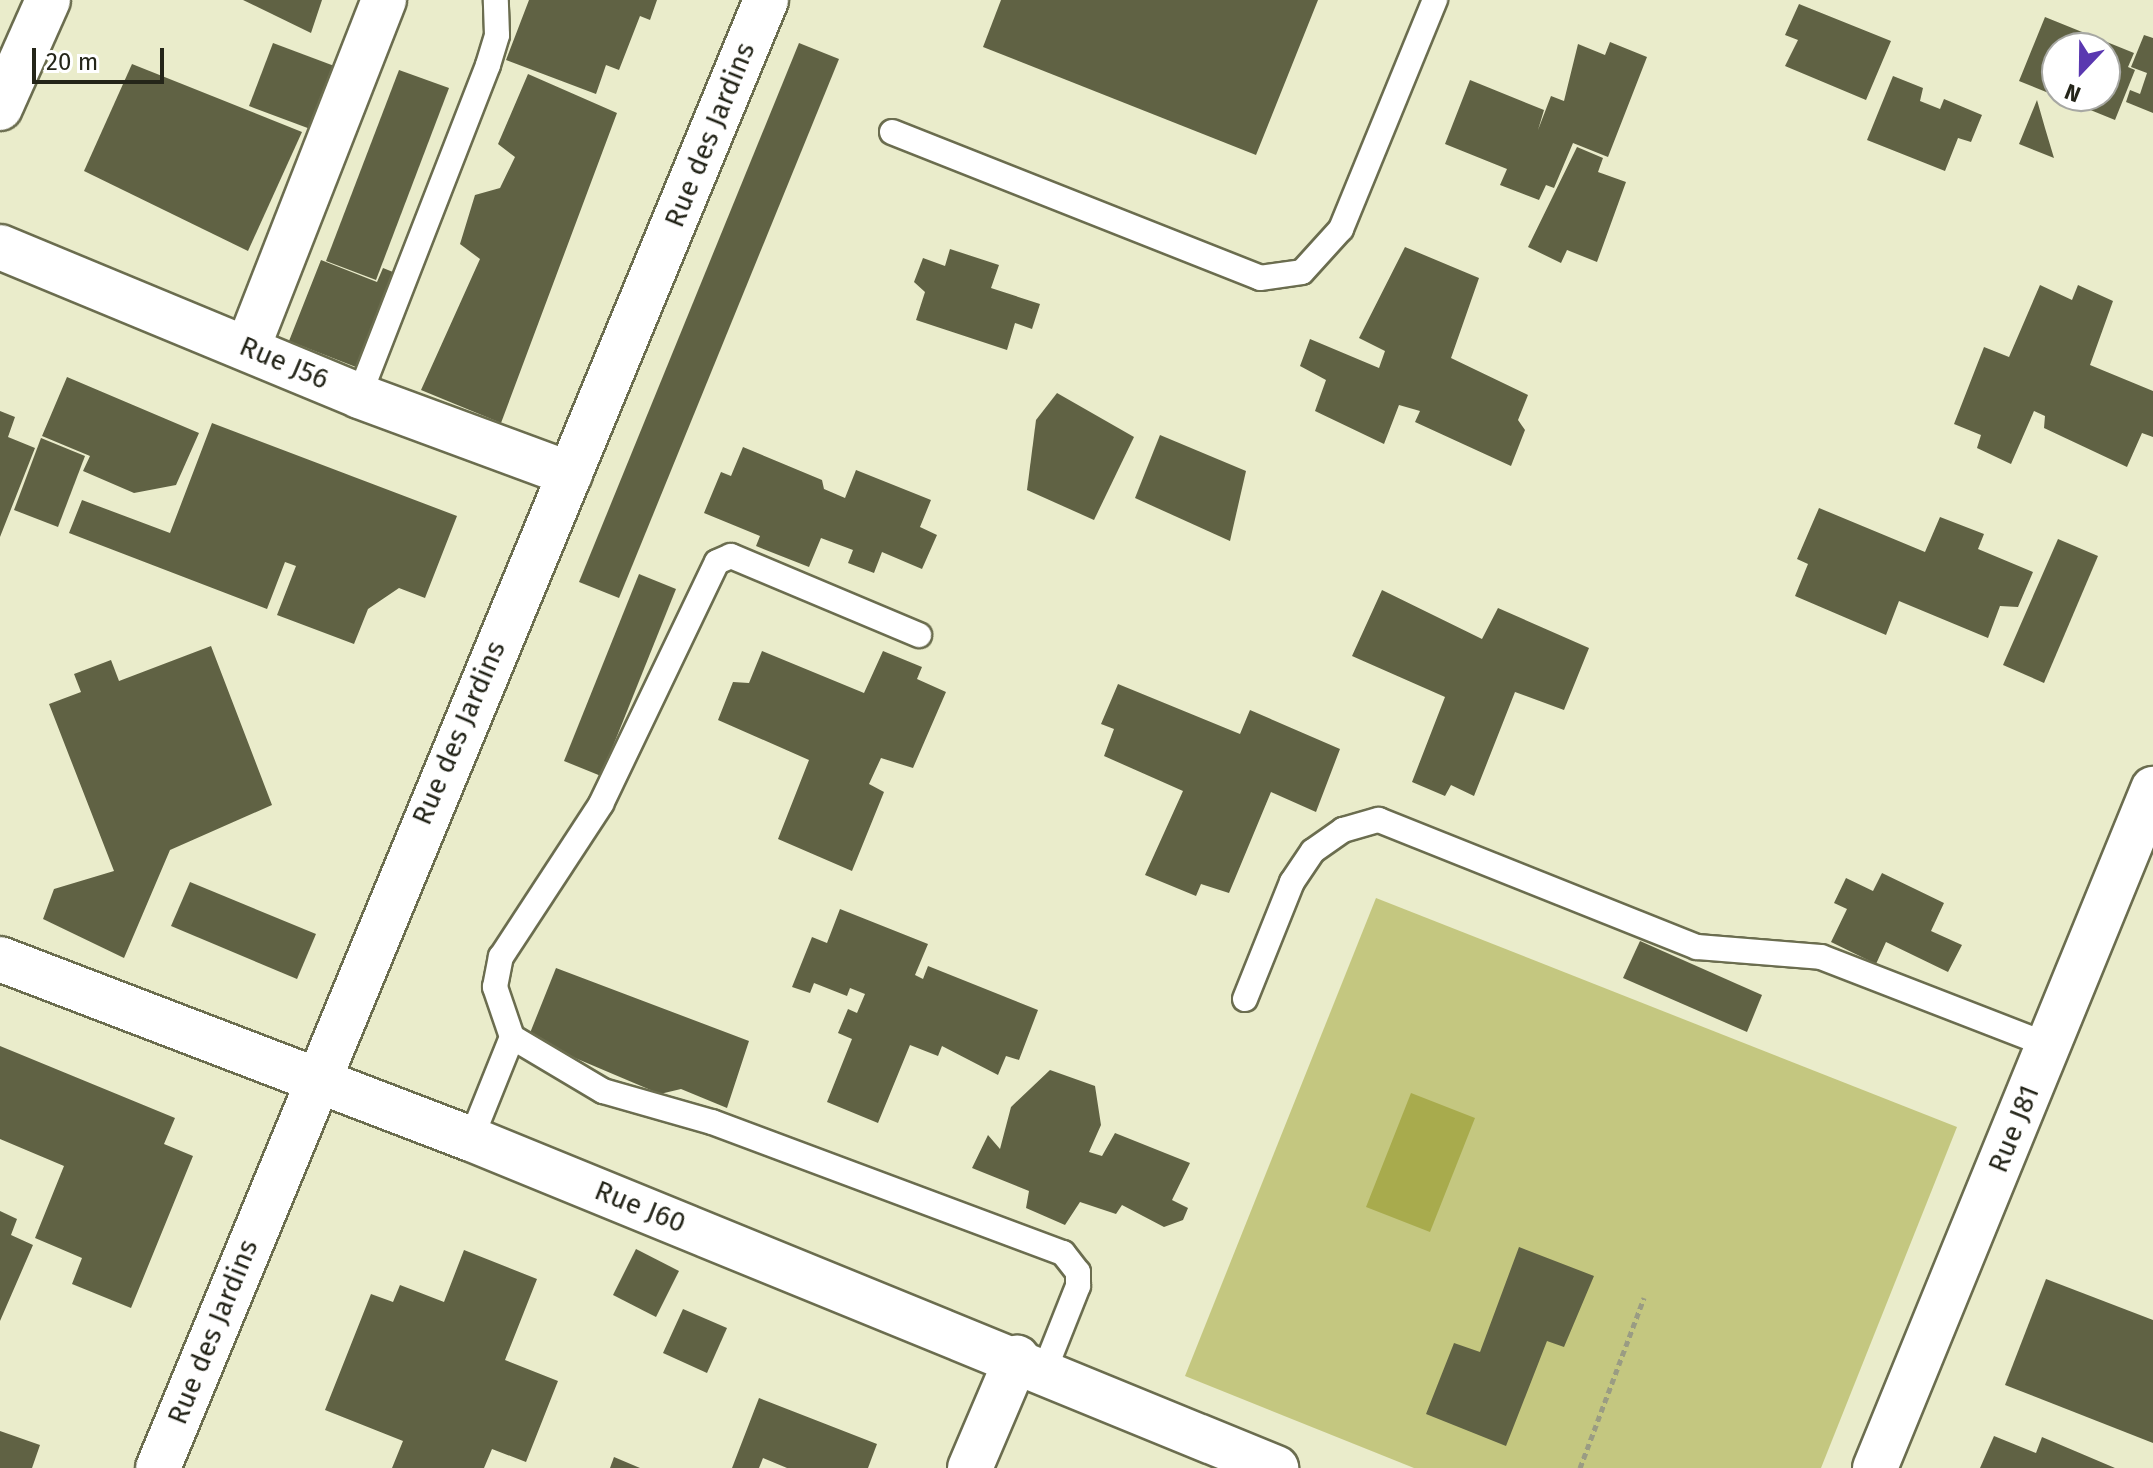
<!DOCTYPE html>
<html>
<head>
<meta charset="utf-8">
<style>
  body { margin:0 }
  #map { position:relative; width:2153px; height:1468px; overflow:hidden; background:#eaeccb; font-family:"Fira Sans",sans-serif }
  div>[style] { position:absolute }
  .green>* { inset:0; background:#c4c780 }
  .water>* { inset:0; background:#a8ab4d }
  .building>* { inset:0; background:#606244 }
  .path>* { height:5px; margin-top:-2.5px; transform-origin:0; background:repeating-linear-gradient(90deg,#9a9c83 0 6px,transparent 0 10px) }
  .roads { filter:drop-shadow(2px 0 #6b6d4f) drop-shadow(-2px 0 #6b6d4f) drop-shadow(0 2px #6b6d4f) drop-shadow(0 -2px #6b6d4f) }
  .service>* { height:24px; margin:-12px; padding:0 12px; transform-origin:12px; border-radius:12px; background:#fff }
  .minor>* { height:44px; margin:-22px; padding:0 22px; transform-origin:22px; border-radius:22px; background:#fff }
  .secondary>* { height:44px; margin:-22px; padding:0 22px; transform-origin:22px; border-radius:22px; background:#fff }
  span { translate:-50% -50%; white-space:nowrap; text-align:center; line-height:1.15; -webkit-text-stroke:8px #fff; paint-order:stroke }
  .street-label { font-size:28px; color:#242519 }
  .north { position:absolute; left:2041px; top:32px; width:80px; height:80px; box-sizing:border-box; background:#fff; border:2px solid #a7a8a3; border-radius:50%; rotate:202deg; font-size:22px; font-weight:700; line-height:32px; text-align:center; color:#242519 }
  .north::after { content:''; display:block; margin:auto; width:28px; height:36px; background:#5a38b0; clip-path:polygon(50% 0,100% 100%,50% 72%,0 100%) }
  .scale { position:absolute; left:32px; top:48px; width:132px; height:36px; box-sizing:border-box; border:4px solid #242519; border-top:0; padding-left:10px; font-size:24px; line-height:28px; white-space:nowrap; color:#242519; -webkit-text-stroke:6px #fff; paint-order:stroke }
</style>
</head>
<body>
<div id="map">
  <div class="green">
    <i style="clip-path:polygon(1376px 898px,1957px 1127px,1821px 1468px,1414px 1468px,1185px 1376px)"></i>
  </div>
  <div class="water">
    <i style="clip-path:polygon(1411px 1093px,1475px 1118px,1430px 1232px,1366px 1207px)"></i>
  </div>
  <div class="building">
    <i style="clip-path:polygon(243px 0,322px 0,311px 33px)"></i>
    <i style="clip-path:polygon(529px 0,657px 0,650px 20px,640px 16px,619px 70px,606px 65px,596px 94px,506px 60px)"></i>
    <i style="clip-path:polygon(1001px 0,1318px 0,1256px 155px,983px 47px)"></i>
    <i style="clip-path:polygon(1799px 4px,1891px 41px,1866px 100px,1785px 66px,1798px 40px,1785px 35px)"></i>
    <i style="clip-path:polygon(evenodd,2045px 17px,2134px 53px,2128px 67px,2135px 70px,2115px 120px,2019px 81px,2045px 17px,2057px 48px,2105px 48px,2105px 96px,2057px 96px,2057px 48px)"></i>
    <i style="clip-path:polygon(2144px 35px,2153px 38px,2153px 113px,2126px 102px,2130px 90px,2140px 94px,2147px 73px,2131px 67px)"></i>
    <i style="clip-path:polygon(1610px 42px,1647px 57px,1608px 157px,1573px 143px,1554px 188px,1546px 185px,1539px 200px,1500px 185px,1507px 169px,1445px 144px,1470px 80px,1544px 110px,1538px 130px,1551px 96px,1564px 101px,1578px 44px,1605px 55px)"></i>
    <i style="clip-path:polygon(273px 43px,337px 67px,313px 130px,249px 106px)"></i>
    <i style="clip-path:polygon(799px 43px,839px 59px,619px 598px,579px 582px)"></i>
    <i style="clip-path:polygon(132px 64px,302px 132px,248px 251px,84px 171px)"></i>
    <i style="clip-path:polygon(399px 70px,449px 88px,376px 280px,326px 261px)"></i>
    <i style="clip-path:polygon(528px 74px,617px 113px,501px 423px,421px 390px,480px 259px,460px 244px,475px 195px,500px 188px,515px 157px,498px 144px)"></i>
    <i style="clip-path:polygon(1893px 76px,1923px 88px,1920px 101px,1940px 109px,1944px 99px,1982px 115px,1971px 142px,1958px 138px,1945px 171px,1867px 140px)"></i>
    <i style="clip-path:polygon(2037px 100px,2045px 128px,2054px 158px,2019px 144px)"></i>
    <i style="clip-path:polygon(1577px 147px,1603px 158px,1598px 172px,1626px 182px,1597px 262px,1567px 250px,1561px 263px,1528px 247px)"></i>
    <i style="clip-path:polygon(1405px 247px,1479px 278px,1451px 358px,1528px 395px,1518px 420px,1525px 430px,1511px 466px,1415px 422px,1420px 411px,1399px 405px,1384px 444px,1315px 411px,1326px 380px,1300px 366px,1310px 339px,1379px 368px,1385px 351px,1359px 338px)"></i>
    <i style="clip-path:polygon(950px 249px,999px 265px,991px 288px,1040px 304px,1032px 329px,1015px 323px,1007px 350px,916px 320px,925px 292px,914px 282px,923px 258px,945px 266px)"></i>
    <i style="clip-path:polygon(321px 260px,377px 282px,383px 268px,398px 274px,361px 369px,289px 341px)"></i>
    <i style="clip-path:polygon(2040px 285px,2072px 300px,2078px 285px,2113px 301px,2090px 365px,2153px 391px,2153px 437px,2142px 433px,2127px 467px,2044px 428px,2045px 416px,2034px 411px,2011px 464px,1977px 448px,1981px 435px,1954px 424px,1984px 347px,2009px 357px)"></i>
    <i style="clip-path:polygon(67px 377px,199px 433px,176px 485px,134px 493px,83px 471px,90px 456px,42px 436px)"></i>
    <i style="clip-path:polygon(1057px 393px,1134px 437px,1094px 520px,1027px 490px,1036px 420px)"></i>
    <i style="clip-path:polygon(0 411px,15px 417px,8px 437px,35px 448px,0 537px)"></i>
    <i style="clip-path:polygon(212px 423px,457px 516px,425px 598px,399px 588px,368px 609px,354px 644px,277px 615px,296px 566px,285px 562px,267px 609px,69px 533px,82px 500px,170px 533px)"></i>
    <i style="clip-path:polygon(1160px 435px,1246px 471px,1230px 541px,1135px 498px)"></i>
    <i style="clip-path:polygon(41px 438px,85px 456px,58px 527px,14px 510px)"></i>
    <i style="clip-path:polygon(743px 447px,822px 480px,824px 489px,845px 498px,856px 470px,931px 500px,920px 527px,937px 535px,922px 569px,882px 552px,874px 573px,848px 563px,853px 550px,821px 538px,809px 567px,756px 546px,760px 536px,704px 513px,721px 472px,731px 476px)"></i>
    <i style="clip-path:polygon(1819px 508px,1925px 552px,1940px 517px,1984px 534px,1978px 549px,2033px 572px,2018px 607px,2000px 606px,1988px 638px,1899px 601px,1886px 635px,1795px 596px,1808px 564px,1797px 559px)"></i>
    <i style="clip-path:polygon(2058px 539px,2098px 556px,2044px 683px,2003px 665px)"></i>
    <i style="clip-path:polygon(639px 574px,676px 589px,601px 776px,564px 761px)"></i>
    <i style="clip-path:polygon(1382px 590px,1482px 639px,1498px 608px,1589px 648px,1564px 710px,1515px 692px,1474px 796px,1451px 785px,1445px 796px,1412px 782px,1445px 697px,1352px 656px)"></i>
    <i style="clip-path:polygon(211px 646px,272px 805px,170px 850px,124px 958px,43px 919px,54px 889px,114px 871px,49px 704px,81px 692px,74px 674px,111px 660px,119px 681px)"></i>
    <i style="clip-path:polygon(762px 651px,864px 693px,883px 651px,922px 667px,917px 679px,946px 692px,913px 768px,881px 758px,869px 784px,884px 792px,852px 871px,778px 839px,809px 760px,718px 720px,733px 682px,749px 683px)"></i>
    <i style="clip-path:polygon(1118px 684px,1240px 734px,1250px 710px,1340px 749px,1316px 812px,1271px 792px,1229px 893px,1201px 884px,1196px 896px,1145px 875px,1183px 791px,1104px 756px,1114px 729px,1101px 724px)"></i>
    <i style="clip-path:polygon(1882px 873px,1944px 903px,1931px 931px,1962px 945px,1948px 972px,1886px 942px,1876px 964px,1831px 942px,1847px 909px,1834px 903px,1846px 878px,1873px 891px)"></i>
    <i style="clip-path:polygon(190px 882px,316px 934px,297px 979px,171px 926px)"></i>
    <i style="clip-path:polygon(840px 909px,928px 944px,915px 975px,923px 979px,928px 966px,1038px 1010px,1019px 1060px,1006px 1056px,998px 1075px,942px 1046px,938px 1056px,910px 1045px,878px 1123px,827px 1102px,852px 1039px,838px 1033px,848px 1009px,857px 1013px,865px 994px,850px 988px,847px 996px,814px 983px,810px 993px,792px 987px,812px 937px,827px 943px)"></i>
    <i style="clip-path:polygon(1640px 941px,1762px 995px,1747px 1032px,1623px 978px)"></i>
    <i style="clip-path:polygon(556px 968px,749px 1041px,727px 1108px,681px 1089px,660px 1094px,528px 1038px)"></i>
    <i style="clip-path:polygon(0 1046px,175px 1118px,164px 1144px,193px 1156px,131px 1308px,72px 1284px,82px 1258px,35px 1238px,64px 1166px,0 1139px)"></i>
    <i style="clip-path:polygon(1050px 1070px,1095px 1086px,1101px 1125px,1089px 1152px,1102px 1156px,1115px 1133px,1190px 1163px,1172px 1200px,1188px 1208px,1183px 1220px,1164px 1227px,1122px 1205px,1116px 1214px,1080px 1202px,1065px 1225px,1026px 1208px,1029px 1191px,972px 1168px,988px 1135px,1000px 1149px,1011px 1107px)"></i>
    <i style="clip-path:polygon(0 1211px,17px 1219px,11px 1235px,33px 1245px,0 1321px)"></i>
    <i style="clip-path:polygon(1519px 1247px,1594px 1276px,1564px 1347px,1547px 1341px,1506px 1446px,1426px 1414px,1454px 1343px,1480px 1352px)"></i>
    <i style="clip-path:polygon(636px 1249px,679px 1271px,656px 1317px,613px 1295px)"></i>
    <i style="clip-path:polygon(464px 1250px,537px 1279px,505px 1360px,558px 1381px,526px 1462px,492px 1449px,484px 1468px,392px 1468px,403px 1441px,325px 1410px,371px 1294px,393px 1302px,400px 1285px,444px 1302px)"></i>
    <i style="clip-path:polygon(2046px 1279px,2153px 1320px,2153px 1443px,2005px 1385px)"></i>
    <i style="clip-path:polygon(683px 1309px,727px 1328px,707px 1373px,663px 1353px)"></i>
    <i style="clip-path:polygon(759px 1398px,877px 1444px,868px 1468px,787px 1468px,763px 1458px,759px 1468px,732px 1468px)"></i>
    <i style="clip-path:polygon(0 1431px,40px 1445px,32px 1468px,0 1468px)"></i>
    <i style="clip-path:polygon(1994px 1436px,2036px 1453px,2042px 1437px,2115px 1468px,1980px 1468px)"></i>
    <i style="clip-path:polygon(614px 1457px,640px 1468px,610px 1468px)"></i>
  </div>
  <div class="path">
    <i style="left:1580px;top:1468px;width:182px;rotate:-69.4deg"></i>
  </div>
  <div class="roads">
    <div class="service">
      <i style="left:892px;top:132px;width:396px;rotate:21.6deg"></i>
      <i style="left:1260px;top:278px;width:42px;rotate:-8.1deg"></i>
      <i style="left:1302px;top:272px;width:58px;rotate:-47.8deg"></i>
      <i style="left:1341px;top:229px;width:248px;rotate:-67.7deg"></i>
      <i style="left:359px;top:396px;width:355px;rotate:-68.7deg"></i>
      <i style="left:488px;top:65px;width:31px;rotate:-73deg"></i>
      <i style="left:497px;top:35px;width:35px;rotate:-92deg"></i>
      <i style="left:1245px;top:999px;width:126px;rotate:-68.1deg"></i>
      <i style="left:1292px;top:882px;width:37px;rotate:-56deg"></i>
      <i style="left:1313px;top:851px;width:37px;rotate:-35deg"></i>
      <i style="left:1343px;top:830px;width:37px;rotate:-16deg"></i>
      <i style="left:1379px;top:820px;width:342px;rotate:21.8deg"></i>
      <i style="left:1697px;top:947px;width:124px;rotate:4.6deg"></i>
      <i style="left:1821px;top:957px;width:243px;rotate:21.2deg"></i>
      <i style="left:512px;top:1037px;width:106px;rotate:30.7deg"></i>
      <i style="left:603px;top:1091px;width:113px;rotate:15.9deg"></i>
      <i style="left:712px;top:1122px;width:375px;rotate:20.5deg"></i>
      <i style="left:1063px;top:1253px;width:24px;rotate:52deg"></i>
      <i style="left:1078px;top:1272px;width:14px;rotate:90deg"></i>
      <i style="left:1078px;top:1286px;width:89px;rotate:111.7deg"></i>
      <i style="left:471px;top:1139px;width:110px;rotate:-68.1deg"></i>
      <i style="left:512px;top:1037px;width:53px;rotate:-108.8deg"></i>
      <i style="left:495px;top:987px;width:31px;rotate:-79deg"></i>
      <i style="left:501px;top:957px;width:183px;rotate:-56.8deg"></i>
      <i style="left:601px;top:804px;width:268px;rotate:-64.4deg"></i>
      <i style="left:717px;top:562px;width:15px;rotate:-23deg"></i>
      <i style="left:731px;top:556px;width:204px;rotate:22.8deg"></i>
    </div>
    <div class="minor">
      <i style="left:0;top:108px;width:118px;rotate:-66deg"></i>
      <i style="left:0;top:247px;width:389px;rotate:22.5deg"></i>
      <i style="left:359px;top:396px;width:225px;rotate:20.3deg"></i>
      <i style="left:248px;top:347px;width:373px;rotate:-68.6deg"></i>
      <i style="left:0;top:959px;width:504px;rotate:20.92deg"></i>
      <i style="left:471px;top:1139px;width:870px;rotate:22.23deg"></i>
      <i style="left:970px;top:1468px;width:120px;rotate:-66.9deg"></i>
      <i style="left:1875px;top:1468px;width:734px;rotate:-67.73deg"></i>
    </div>
    <div class="secondary">
      <i style="left:158px;top:1468px;width:1589px;rotate:-67.5deg"></i>
    </div>
  </div>
  <div class="street-label">
    <span style="left:710px;top:135px;rotate:-68deg">Rue des Jardins</span>
    <span style="left:284px;top:363px;rotate:23deg">Rue J56</span>
    <span style="left:459px;top:733px;rotate:-67deg">Rue des Jardins</span>
    <span style="left:2014px;top:1129px;rotate:-68deg">Rue J81</span>
    <span style="left:640px;top:1207px;rotate:22deg">Rue J60</span>
    <span style="left:213px;top:1332px;rotate:-68deg">Rue des Jardins</span>
  </div>
  <div class="north">N</div>
  <div class="scale">20 m</div>
</div>
</body>
</html>
